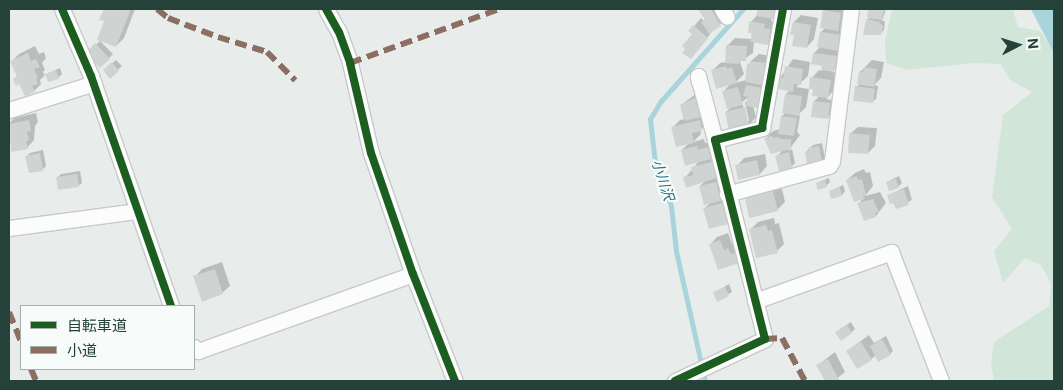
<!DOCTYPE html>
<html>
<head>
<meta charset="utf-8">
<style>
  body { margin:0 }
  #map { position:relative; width:1063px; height:390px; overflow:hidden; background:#e8edeb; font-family:Inter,"Noto Sans JP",sans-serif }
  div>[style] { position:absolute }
  .green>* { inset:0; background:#d1e6d8 }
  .water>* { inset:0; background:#a9d4db }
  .shadow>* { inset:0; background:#0003 }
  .stream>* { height:5px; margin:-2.5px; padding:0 2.5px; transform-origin:2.5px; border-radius:2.5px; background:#a9d4db }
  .building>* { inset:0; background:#cfd4d2 }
  .roads { filter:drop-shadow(1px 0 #c5cac8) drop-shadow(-1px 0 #c5cac8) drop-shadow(0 1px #c5cac8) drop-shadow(0 -1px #c5cac8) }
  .street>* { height:15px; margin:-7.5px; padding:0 7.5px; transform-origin:7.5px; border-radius:7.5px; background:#fcfcfc }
  .quiet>* { height:6px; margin-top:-3px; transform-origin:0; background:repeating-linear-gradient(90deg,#8d6e63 0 12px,transparent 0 18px) }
  .cycleway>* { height:8px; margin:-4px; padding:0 4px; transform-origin:4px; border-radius:4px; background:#1b5e20 }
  span { translate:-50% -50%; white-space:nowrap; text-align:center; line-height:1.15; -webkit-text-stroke:4px #f7fbf9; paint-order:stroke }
  .water-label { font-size:14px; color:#1c6f80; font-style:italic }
  .frame { position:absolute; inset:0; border:10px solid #24423a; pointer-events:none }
  .legend { position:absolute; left:20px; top:305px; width:175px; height:65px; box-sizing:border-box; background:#f7fbf9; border:1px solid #a3b1ad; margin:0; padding:6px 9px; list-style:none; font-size:15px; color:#24423a }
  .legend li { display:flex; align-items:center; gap:10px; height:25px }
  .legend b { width:25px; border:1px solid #a3b1ad }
  .north { position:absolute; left:993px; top:20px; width:50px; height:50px; -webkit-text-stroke:4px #f7fbf9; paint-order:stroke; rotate:85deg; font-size:14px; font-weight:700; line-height:20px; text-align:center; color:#24423a }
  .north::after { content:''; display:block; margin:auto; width:18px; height:22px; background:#24423a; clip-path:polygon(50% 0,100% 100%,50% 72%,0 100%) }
</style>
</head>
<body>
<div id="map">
  <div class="green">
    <i style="clip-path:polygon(892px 9px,1013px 9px,1018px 27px,1040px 31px,1054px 51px,1054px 381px,994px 381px,991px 364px,994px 342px,1049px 306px,1051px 284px,1041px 265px,1025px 258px,1003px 283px,994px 251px,1012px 229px,992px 197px,1003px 115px,1032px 92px,1010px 80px,1001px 64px,973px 63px,908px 70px,886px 63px,885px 42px)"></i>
  </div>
  <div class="water">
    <i style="clip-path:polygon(1031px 9px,1054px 9px,1054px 53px,1036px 19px)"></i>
  </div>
  <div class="shadow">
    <i style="clip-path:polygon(105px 9px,135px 9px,124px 38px,116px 46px,106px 20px,101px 19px)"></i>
    <i style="clip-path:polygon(699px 9px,723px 9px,728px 18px,714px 29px,698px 50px,694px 34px,690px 31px,701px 18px,704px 21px,706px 19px)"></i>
    <i style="clip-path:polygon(evenodd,760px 9px,781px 9px,772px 17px,771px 21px,777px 22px,775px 36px,767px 44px,754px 42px,753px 53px,740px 62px,744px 74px,735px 83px,746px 80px,751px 61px,759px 54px,772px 56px,769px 81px,753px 106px,756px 117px,749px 125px,726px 112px,732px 106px,724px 91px,731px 83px,712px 71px,720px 63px,726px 62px,728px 45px,735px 38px,752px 39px,751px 22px,758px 14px,760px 9px,750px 96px,749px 101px,745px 102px,749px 121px,747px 121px,742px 102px,750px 96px)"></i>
    <i style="clip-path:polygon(826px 9px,847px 9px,845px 22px,841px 27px,848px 28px,841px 63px,832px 72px,838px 73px,835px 89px,826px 99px,833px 100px,831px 114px,827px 118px,814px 101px,820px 96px,814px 88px,812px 78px,819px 70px,822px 71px,823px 65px,814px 53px,821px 46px,821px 32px,825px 28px,824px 11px)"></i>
    <i style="clip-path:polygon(869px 9px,886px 9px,882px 21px,885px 21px,884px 30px,880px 34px,867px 20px,870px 17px)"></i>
    <i style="clip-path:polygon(801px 15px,818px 18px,814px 39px,807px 47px,795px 34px,794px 22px)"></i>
    <i style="clip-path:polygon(100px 41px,113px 54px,100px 67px,90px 50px)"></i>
    <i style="clip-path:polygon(35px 46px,39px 54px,44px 52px,46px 58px,42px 63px,45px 70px,43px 72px,45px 75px,40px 80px,41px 84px,34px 91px,14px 79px,18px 75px,12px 61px,19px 54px)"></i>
    <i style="clip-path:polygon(793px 59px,810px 62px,808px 76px,796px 87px,809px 89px,806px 107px,798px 115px,800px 115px,797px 132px,800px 135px,788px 151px,792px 149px,795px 163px,792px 166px,777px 156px,783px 150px,766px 138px,773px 131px,780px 129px,782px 116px,786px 112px,783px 112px,786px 94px,790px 90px,780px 78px)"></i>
    <i style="clip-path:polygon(116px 60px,122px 66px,110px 77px,104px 70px)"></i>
    <i style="clip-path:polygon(872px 60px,884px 62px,881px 78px,874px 85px,878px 86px,876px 99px,872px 102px,856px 87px,860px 84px,860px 72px)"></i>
    <i style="clip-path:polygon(60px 68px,62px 74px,58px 78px,47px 74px)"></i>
    <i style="clip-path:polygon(697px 93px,709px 122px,700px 130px,701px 134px,693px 142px,704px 139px,705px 143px,715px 140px,718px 150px,711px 157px,719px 155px,723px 169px,714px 177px,723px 175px,735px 215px,728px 223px,704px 209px,711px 202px,700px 186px,708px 178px,685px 178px,699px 161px,682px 150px,690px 142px,673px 127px,680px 120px,685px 119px,681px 105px)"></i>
    <i style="clip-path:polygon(36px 113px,38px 122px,35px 126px,34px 140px,27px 148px,12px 151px,9px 124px,14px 118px)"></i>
    <i style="clip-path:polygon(858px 127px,877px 128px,875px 146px,868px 153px,850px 134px)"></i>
    <i style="clip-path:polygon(822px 143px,825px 158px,821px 161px,806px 152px,813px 145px)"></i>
    <i style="clip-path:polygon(43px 150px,46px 166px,43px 169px,27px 156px,30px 153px)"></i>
    <i style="clip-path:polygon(765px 154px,767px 166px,760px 174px,739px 178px,737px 166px,744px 158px)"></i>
    <i style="clip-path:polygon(864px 169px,866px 173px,870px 172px,873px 186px,865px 196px,880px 192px,886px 203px,876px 216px,859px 203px,865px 197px,855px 201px,847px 180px,855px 173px)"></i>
    <i style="clip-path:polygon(80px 171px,82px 183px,78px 186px,58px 177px,61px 174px)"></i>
    <i style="clip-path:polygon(899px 176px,902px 183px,898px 187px,887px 182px)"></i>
    <i style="clip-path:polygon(829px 178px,830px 182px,826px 186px,817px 183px)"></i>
    <i style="clip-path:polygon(781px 184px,785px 202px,777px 210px,746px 198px,753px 191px)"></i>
    <i style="clip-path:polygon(843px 185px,845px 191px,842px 195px,830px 191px)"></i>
    <i style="clip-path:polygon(908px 186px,912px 200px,896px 208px,889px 195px)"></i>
    <i style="clip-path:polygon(774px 218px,775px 224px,779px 223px,784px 244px,777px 251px,750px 230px,758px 222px)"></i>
    <i style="clip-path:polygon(728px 233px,732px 244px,736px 242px,738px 261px,710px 245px,717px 237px)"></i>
    <i style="clip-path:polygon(222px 262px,230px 286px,222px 293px,195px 277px,202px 269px)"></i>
    <i style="clip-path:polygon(729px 284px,732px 292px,718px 300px,714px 293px)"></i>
    <i style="clip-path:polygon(851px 322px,855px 329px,852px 332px,840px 329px)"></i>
    <i style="clip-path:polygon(869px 335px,874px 343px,886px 336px,893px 351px,890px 354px,876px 355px,871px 359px,847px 351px)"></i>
    <i style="clip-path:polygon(835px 352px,845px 372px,834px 381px,826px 381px,818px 365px)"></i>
  </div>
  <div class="stream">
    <i style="left:705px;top:381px;width:133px;rotate:-102.6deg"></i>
    <i style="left:676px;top:251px;width:45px;rotate:-96.3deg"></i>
    <i style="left:671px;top:206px;width:46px;rotate:-110.4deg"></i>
    <i style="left:655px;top:163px;width:44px;rotate:-96.5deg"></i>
    <i style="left:650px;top:119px;width:21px;rotate:-59deg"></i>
    <i style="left:661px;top:101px;width:123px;rotate:-48.3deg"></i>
  </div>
  <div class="building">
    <i style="clip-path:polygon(104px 9px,131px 9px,116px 47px,97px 40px,104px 21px,99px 20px)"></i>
    <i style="clip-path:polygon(698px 9px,711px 9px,721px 26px,709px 34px,701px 22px,705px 20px)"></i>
    <i style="clip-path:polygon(758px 9px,775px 9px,773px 19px,756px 16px)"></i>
    <i style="clip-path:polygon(868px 9px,884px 9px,882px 20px,867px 18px)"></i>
    <i style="clip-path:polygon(823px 10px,841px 13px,838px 31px,820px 28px)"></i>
    <i style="clip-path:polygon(866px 19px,880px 22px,879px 24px,883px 25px,881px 35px,863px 35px)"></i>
    <i style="clip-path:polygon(749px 21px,765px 24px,764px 28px,770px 29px,768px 45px,750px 42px,752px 33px,748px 33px)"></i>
    <i style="clip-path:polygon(793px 22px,811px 25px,807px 48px,792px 46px,794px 35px,790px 35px)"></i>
    <i style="clip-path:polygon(693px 25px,708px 38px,691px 59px,682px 53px,685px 49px,682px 46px,692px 34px,688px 31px)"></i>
    <i style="clip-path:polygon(820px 32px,842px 35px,839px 51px,817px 47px)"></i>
    <i style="clip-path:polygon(95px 43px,110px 59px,100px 68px,90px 58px,93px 55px,88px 51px)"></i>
    <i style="clip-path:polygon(726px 45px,747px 46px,746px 61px,740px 61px,739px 64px,725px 63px)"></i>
    <i style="clip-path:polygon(28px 53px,31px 61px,36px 59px,40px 67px,34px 69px,38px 78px,36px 79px,38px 84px,32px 86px,35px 92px,25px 96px,19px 84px,16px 86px,13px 79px,17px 77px,10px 61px)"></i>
    <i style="clip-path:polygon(813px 53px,837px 56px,834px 72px,821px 70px,822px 66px,811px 64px)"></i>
    <i style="clip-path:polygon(750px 61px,765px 63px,762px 85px,745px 82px,747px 64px,749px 64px)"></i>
    <i style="clip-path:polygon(112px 62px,119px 71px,110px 79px,103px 70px)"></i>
    <i style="clip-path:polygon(726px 66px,727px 69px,732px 67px,737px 83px,716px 89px,711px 70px)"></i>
    <i style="clip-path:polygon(785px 66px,803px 69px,801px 85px,794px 84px,793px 92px,777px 89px,779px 77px,783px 78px)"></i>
    <i style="clip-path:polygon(864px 67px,877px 69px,874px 87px,857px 84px,859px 71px,863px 72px)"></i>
    <i style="clip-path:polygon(56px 70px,59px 79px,48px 82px,45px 74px)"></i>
    <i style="clip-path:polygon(810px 77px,831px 80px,828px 98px,812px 96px,813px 89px,809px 89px)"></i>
    <i style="clip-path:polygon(746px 85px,762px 88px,758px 108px,746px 106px,748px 97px,743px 96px)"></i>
    <i style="clip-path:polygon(855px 86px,875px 89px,873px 103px,853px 101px)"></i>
    <i style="clip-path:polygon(738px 87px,743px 105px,727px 109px,722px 91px)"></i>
    <i style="clip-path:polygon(785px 94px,802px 96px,799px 116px,782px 113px)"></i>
    <i style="clip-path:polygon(695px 98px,697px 105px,700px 104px,701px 117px,684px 121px,680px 105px)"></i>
    <i style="clip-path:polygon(813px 101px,830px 103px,828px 119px,811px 117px)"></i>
    <i style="clip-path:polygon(745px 107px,749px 126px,729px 131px,725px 112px)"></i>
    <i style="clip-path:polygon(781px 116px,797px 118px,794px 136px,778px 134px)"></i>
    <i style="clip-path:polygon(29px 120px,31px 131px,27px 132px,29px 140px,26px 141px,28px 149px,11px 152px,9px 124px)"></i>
    <i style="clip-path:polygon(700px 120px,702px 131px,692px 133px,694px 143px,676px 147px,671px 127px)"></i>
    <i style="clip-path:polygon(849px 133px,870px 135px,868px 154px,848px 153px)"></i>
    <i style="clip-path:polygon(772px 136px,773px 138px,779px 137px,780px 139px,791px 139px,791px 149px,771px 154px,764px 138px)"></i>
    <i style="clip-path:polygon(697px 146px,698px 150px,708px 147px,711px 159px,685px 166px,681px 150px)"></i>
    <i style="clip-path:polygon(819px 146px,822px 163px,807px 165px,805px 152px,809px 151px,808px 148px)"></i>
    <i style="clip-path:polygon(789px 152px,792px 168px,779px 171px,775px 156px)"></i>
    <i style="clip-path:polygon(40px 153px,43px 171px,29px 173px,25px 156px)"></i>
    <i style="clip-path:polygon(757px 160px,760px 175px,738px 180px,735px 165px)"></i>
    <i style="clip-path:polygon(712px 162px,716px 178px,686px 188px,683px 177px,693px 175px,691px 167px)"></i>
    <i style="clip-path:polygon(77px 174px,79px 187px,58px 190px,56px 177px)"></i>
    <i style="clip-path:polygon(857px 176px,858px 180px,862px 179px,866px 195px,863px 196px,864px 199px,854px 202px,846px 180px)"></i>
    <i style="clip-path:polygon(896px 179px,899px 188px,889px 191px,886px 182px)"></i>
    <i style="clip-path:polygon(825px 180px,827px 187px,818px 190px,816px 183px)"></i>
    <i style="clip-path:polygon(716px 182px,721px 201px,704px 205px,699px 186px)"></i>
    <i style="clip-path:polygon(840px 187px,842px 196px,831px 199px,829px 191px)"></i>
    <i style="clip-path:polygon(904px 189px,909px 205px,896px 209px,893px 203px,890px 204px,887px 195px)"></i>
    <i style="clip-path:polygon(773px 191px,778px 211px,749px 218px,745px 198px)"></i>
    <i style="clip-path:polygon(873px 199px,879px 212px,875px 213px,876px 217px,864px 221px,857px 203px)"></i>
    <i style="clip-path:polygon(722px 203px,728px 224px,709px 229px,703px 208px)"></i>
    <i style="clip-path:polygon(766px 225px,768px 231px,772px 230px,778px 253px,756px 258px,749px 229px)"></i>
    <i style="clip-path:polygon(720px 240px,724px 250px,728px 248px,731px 254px,735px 253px,739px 263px,718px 270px,709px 244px)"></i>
    <i style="clip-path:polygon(215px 269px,223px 294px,202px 302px,193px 276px)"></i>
    <i style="clip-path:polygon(725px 287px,729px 296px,717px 302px,713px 292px)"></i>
    <i style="clip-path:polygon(847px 325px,852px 333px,841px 341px,835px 332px)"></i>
    <i style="clip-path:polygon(882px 339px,891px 355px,878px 362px,870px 346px)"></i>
    <i style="clip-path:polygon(861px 342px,872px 360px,857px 369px,846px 351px)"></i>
    <i style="clip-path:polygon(828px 359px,839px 380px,837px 381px,825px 381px,816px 365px)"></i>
  </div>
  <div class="roads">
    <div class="street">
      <i style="left:62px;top:9px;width:73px;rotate:66.6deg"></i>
      <i style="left:91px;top:76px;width:244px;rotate:70.8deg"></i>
      <i style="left:326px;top:9px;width:26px;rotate:61deg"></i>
      <i style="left:339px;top:32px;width:33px;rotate:70deg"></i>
      <i style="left:350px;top:63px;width:92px;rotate:76.9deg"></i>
      <i style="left:371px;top:153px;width:128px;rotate:70.9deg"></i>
      <i style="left:413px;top:274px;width:115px;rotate:68.6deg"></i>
      <i style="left:722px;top:9px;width:9px;rotate:58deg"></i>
      <i style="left:699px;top:82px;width:6px;rotate:-99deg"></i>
      <i style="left:698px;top:76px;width:66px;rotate:75.1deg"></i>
      <i style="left:9px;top:110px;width:89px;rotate:-17.6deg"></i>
      <i style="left:727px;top:194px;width:106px;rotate:-15.4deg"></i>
      <i style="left:829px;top:166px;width:6px;rotate:-59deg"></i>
      <i style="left:832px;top:161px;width:153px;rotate:-82.9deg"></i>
      <i style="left:9px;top:228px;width:128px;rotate:-7.6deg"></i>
      <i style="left:755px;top:301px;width:145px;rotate:-19.8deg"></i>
      <i style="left:891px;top:252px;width:138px;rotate:68.8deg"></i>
      <i style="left:194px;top:347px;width:6px;rotate:45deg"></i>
      <i style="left:198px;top:351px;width:228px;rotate:-19.7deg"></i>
      <i style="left:675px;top:381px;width:99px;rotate:-25deg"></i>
      <i style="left:765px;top:339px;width:205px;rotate:-104.1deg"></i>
      <i style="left:715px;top:140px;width:49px;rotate:-14.3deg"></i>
      <i style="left:762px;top:128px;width:121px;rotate:-80deg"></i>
    </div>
  </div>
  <div class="quiet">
    <i style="left:157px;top:9px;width:14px;rotate:39deg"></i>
    <i style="left:168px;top:18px;width:53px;rotate:20.8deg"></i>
    <i style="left:218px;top:37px;width:51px;rotate:17deg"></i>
    <i style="left:267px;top:52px;width:40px;rotate:45deg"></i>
    <i style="left:350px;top:63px;width:158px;rotate:-19.9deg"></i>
    <i style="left:9px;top:312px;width:31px;rotate:68deg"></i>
    <i style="left:765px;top:339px;width:17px;rotate:-3deg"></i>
    <i style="left:782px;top:338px;width:49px;rotate:61.9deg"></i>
    <i style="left:31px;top:369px;width:13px;rotate:67deg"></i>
  </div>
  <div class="cycleway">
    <i style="left:62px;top:9px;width:73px;rotate:66.6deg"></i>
    <i style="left:91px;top:76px;width:244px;rotate:70.8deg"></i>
    <i style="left:326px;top:9px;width:26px;rotate:61deg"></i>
    <i style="left:339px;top:32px;width:33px;rotate:70deg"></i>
    <i style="left:350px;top:63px;width:92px;rotate:76.9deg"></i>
    <i style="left:371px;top:153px;width:128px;rotate:70.9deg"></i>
    <i style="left:413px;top:274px;width:115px;rotate:68.6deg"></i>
    <i style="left:675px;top:381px;width:99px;rotate:-25deg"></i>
    <i style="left:765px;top:339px;width:205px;rotate:-104.1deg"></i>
    <i style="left:715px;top:140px;width:49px;rotate:-14.3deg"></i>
    <i style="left:762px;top:128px;width:121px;rotate:-80deg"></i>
  </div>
  <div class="water-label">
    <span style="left:663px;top:180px;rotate:72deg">小川沢</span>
  </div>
  <div class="frame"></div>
  <ul class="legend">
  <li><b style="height:6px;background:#1b5e20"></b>自転車道</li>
  <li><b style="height:6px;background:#8d6e63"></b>小道</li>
  </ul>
  <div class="north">N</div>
</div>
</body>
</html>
